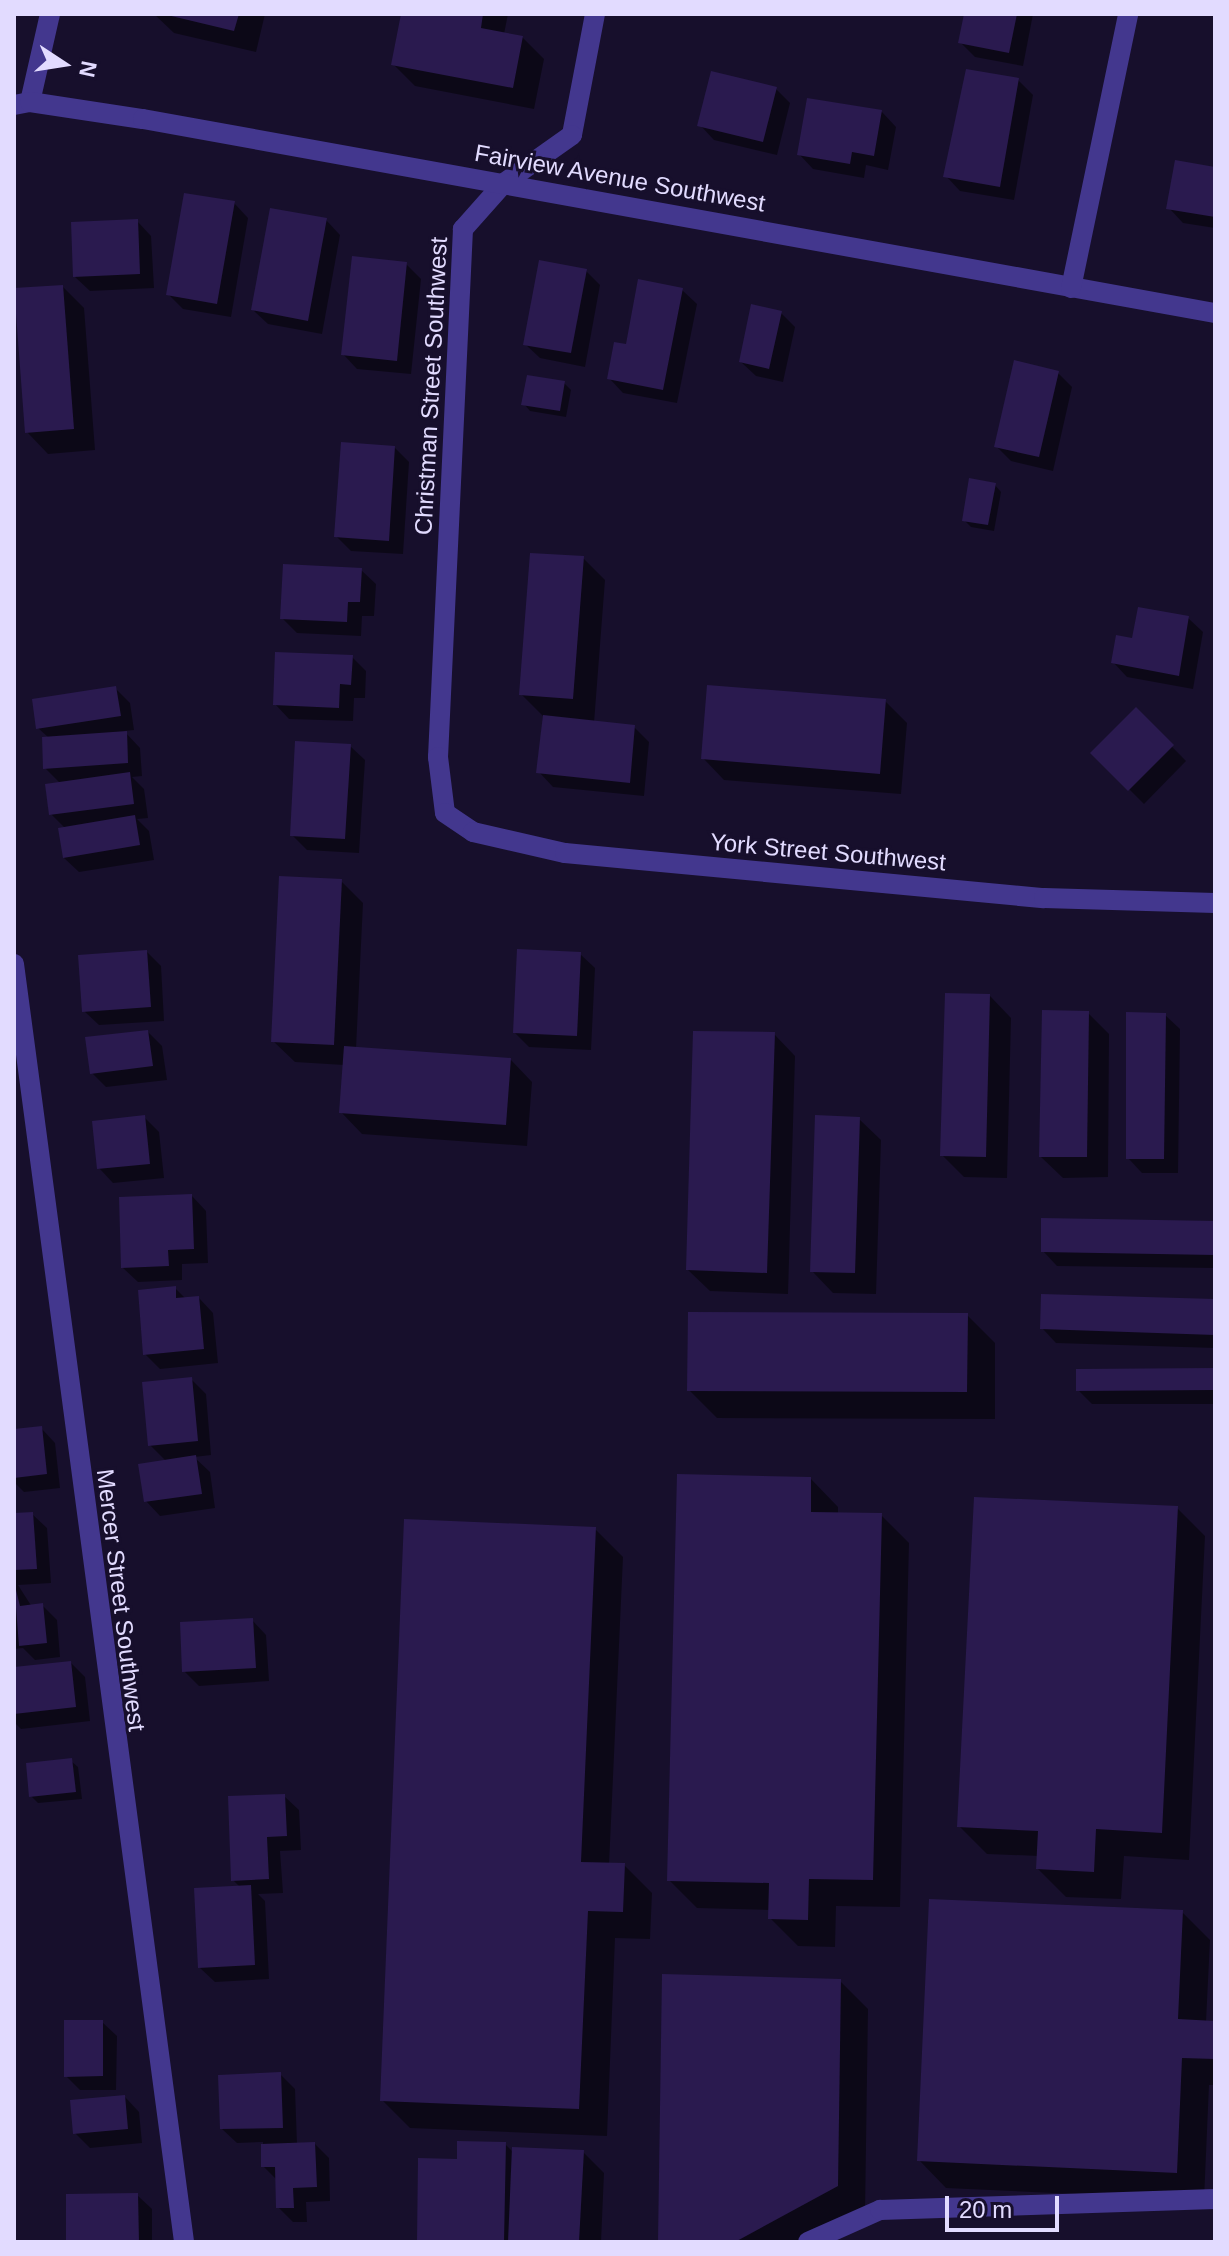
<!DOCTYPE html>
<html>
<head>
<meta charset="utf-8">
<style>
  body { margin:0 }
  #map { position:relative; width:1229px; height:2256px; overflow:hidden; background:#170f2c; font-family:Arial,sans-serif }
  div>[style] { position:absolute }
  .shadow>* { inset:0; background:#0007 }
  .building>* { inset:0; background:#2a1a4f }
  .minor>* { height:20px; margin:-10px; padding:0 10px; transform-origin:10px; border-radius:10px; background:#43378e }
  span { translate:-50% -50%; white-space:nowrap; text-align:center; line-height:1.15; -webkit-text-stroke:6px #170f2c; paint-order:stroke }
  .street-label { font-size:24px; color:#e2dbff }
  .frame { position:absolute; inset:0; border:16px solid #e2dbff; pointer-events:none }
  .north { position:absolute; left:24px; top:24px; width:80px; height:80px; -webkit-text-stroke:6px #170f2c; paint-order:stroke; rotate:102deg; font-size:22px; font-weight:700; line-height:32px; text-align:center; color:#e2dbff }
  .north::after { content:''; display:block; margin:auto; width:28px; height:36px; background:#e2dbff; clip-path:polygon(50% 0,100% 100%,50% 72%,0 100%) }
  .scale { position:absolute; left:945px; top:2196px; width:114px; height:36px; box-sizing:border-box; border:4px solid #e2dbff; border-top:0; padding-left:10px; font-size:24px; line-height:28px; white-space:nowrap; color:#e2dbff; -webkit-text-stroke:6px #170f2c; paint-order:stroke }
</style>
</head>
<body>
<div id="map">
  <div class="shadow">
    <i style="clip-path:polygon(154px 14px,265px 14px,256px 52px,174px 33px)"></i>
    <i style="clip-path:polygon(403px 14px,508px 14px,504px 34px,522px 37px,544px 59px,534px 109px,415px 86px,393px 64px)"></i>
    <i style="clip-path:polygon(966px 14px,1033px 14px,1023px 66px,975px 57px,960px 42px)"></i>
    <i style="clip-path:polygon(1018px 80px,1033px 95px,1014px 200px,960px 191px,946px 176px)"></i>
    <i style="clip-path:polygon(776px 89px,790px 103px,777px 155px,714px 140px,700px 125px)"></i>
    <i style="clip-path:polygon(882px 112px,896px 127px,888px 170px,866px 165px,864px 178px,813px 169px,799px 154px)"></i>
    <i style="clip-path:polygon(1215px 169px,1215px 228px,1183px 223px,1169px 208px)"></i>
    <i style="clip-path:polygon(234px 203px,248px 218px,231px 317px,183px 309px,168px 294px)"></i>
    <i style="clip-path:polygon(326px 220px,340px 235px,322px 334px,268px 324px,253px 310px)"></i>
    <i style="clip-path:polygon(137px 221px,151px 236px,154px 288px,90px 291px,75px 277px)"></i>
    <i style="clip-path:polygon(406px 264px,421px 279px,411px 374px,357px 369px,343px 354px)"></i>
    <i style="clip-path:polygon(586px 271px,600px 285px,585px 367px,540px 358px,525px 344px)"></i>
    <i style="clip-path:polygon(63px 287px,84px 308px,95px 450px,48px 454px,27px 432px)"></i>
    <i style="clip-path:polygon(682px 290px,697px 304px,677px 403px,623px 393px,609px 378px)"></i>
    <i style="clip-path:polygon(781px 313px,795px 327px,783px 382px,756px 376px,741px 362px)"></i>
    <i style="clip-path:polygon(1058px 373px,1072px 387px,1053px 471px,1011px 461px,996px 446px)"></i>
    <i style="clip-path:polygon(564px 383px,571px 390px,566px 417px,530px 411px,524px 404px)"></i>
    <i style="clip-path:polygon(394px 447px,409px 462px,403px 554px,351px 551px,336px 536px)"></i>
    <i style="clip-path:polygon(995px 485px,1001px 492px,994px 531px,971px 527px,964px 520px)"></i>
    <i style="clip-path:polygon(583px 558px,605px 580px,594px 723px,634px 727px,649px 742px,644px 796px,553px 787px,539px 772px,543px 716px,521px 694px)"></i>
    <i style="clip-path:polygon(361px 570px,376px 584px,374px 616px,362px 616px,361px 636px,297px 633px,282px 618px)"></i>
    <i style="clip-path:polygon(1188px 618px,1203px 632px,1193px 689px,1127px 677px,1113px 662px,1134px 640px)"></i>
    <i style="clip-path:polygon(352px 657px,366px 671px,365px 698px,354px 698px,353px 721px,289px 719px,275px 704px)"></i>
    <i style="clip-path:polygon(115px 688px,130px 703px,134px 730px,124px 731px,140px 748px,142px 776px,132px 777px,144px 789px,148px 818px,137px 819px,149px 831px,154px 860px,79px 872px,64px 858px,66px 829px,51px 814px,61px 784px,45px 768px,49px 738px,38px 728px)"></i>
    <i style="clip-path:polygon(885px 701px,907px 723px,901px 794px,724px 780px,703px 758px)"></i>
    <i style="clip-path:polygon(1136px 710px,1186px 761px,1144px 804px,1093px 753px)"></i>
    <i style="clip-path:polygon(350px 746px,365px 760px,359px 853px,307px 850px,292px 835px)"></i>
    <i style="clip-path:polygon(341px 881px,363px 903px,356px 1049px,511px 1060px,532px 1082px,527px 1146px,362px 1134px,341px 1112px,344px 1065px,295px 1062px,273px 1041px)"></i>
    <i style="clip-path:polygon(147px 952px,161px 966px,164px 1021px,99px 1025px,84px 1011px)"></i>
    <i style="clip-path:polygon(580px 954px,595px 968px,591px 1050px,529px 1047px,515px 1033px)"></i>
    <i style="clip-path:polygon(990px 996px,1011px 1018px,1007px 1178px,964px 1177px,942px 1155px)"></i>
    <i style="clip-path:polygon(1088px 1013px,1109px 1034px,1108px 1177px,1063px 1178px,1041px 1157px)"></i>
    <i style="clip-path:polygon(1165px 1015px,1180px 1029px,1178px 1173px,1142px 1173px,1128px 1158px)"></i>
    <i style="clip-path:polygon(148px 1032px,162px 1046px,167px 1080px,106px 1087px,92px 1073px)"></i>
    <i style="clip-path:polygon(774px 1034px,795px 1056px,788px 1294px,710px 1291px,688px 1270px)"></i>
    <i style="clip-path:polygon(144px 1117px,159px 1132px,164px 1178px,113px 1183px,99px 1168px)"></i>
    <i style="clip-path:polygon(859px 1119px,881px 1140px,876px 1294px,833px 1293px,812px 1271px)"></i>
    <i style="clip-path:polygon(192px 1196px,206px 1211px,208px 1263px,182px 1264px,182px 1280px,138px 1282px,123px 1268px)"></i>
    <i style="clip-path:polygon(1215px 1223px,1215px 1268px,1057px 1266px,1043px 1251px)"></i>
    <i style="clip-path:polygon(175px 1288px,186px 1299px,199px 1298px,213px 1313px,218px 1363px,160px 1369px,145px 1354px)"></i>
    <i style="clip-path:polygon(1215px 1301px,1215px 1348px,1056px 1343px,1042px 1328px)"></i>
    <i style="clip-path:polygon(967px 1315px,995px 1343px,995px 1419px,717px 1418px,689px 1390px)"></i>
    <i style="clip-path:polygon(1215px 1371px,1215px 1404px,1092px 1404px,1078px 1390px)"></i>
    <i style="clip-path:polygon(191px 1379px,206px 1394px,211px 1455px,194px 1457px,210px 1472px,215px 1508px,160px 1516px,146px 1501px,167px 1462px,150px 1445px)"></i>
    <i style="clip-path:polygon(41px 1428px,55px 1443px,60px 1488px,24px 1492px,14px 1482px,14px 1431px)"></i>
    <i style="clip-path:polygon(811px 1479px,838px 1507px,838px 1514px,881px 1515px,909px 1543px,900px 1907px,836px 1906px,835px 1947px,798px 1946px,770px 1918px,770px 1910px,697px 1908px,669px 1880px)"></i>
    <i style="clip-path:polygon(1177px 1508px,1205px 1536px,1189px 1860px,1124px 1856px,1121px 1899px,1066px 1897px,1038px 1869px,1039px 1856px,987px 1854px,959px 1826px)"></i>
    <i style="clip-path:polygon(32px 1514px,47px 1528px,51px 1583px,18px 1585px,32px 1607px,42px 1605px,57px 1620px,60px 1657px,35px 1660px,23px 1648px,14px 1649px,14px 1515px)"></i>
    <i style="clip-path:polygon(595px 1529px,623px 1557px,609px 1865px,624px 1865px,652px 1893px,650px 1939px,615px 1938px,607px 2136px,410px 2128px,382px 2100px)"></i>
    <i style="clip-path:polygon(252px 1620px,266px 1635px,269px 1681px,199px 1686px,184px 1671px)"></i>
    <i style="clip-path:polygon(71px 1663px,85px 1677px,90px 1721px,21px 1729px,14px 1722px,14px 1669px)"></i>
    <i style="clip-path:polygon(71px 1761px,78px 1767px,82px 1799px,38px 1803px,31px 1796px)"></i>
    <i style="clip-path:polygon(284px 1796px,299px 1810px,301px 1850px,280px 1851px,283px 1893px,258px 1894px,265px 1901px,269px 1979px,215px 1982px,200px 1968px,240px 1887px,233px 1880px)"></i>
    <i style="clip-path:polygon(1182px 1912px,1210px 1940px,1206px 2022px,1215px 2023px,1215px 2085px,1209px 2085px,1204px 2200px,946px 2188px,919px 2160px)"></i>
    <i style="clip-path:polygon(840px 1981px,868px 2009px,865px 2214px,813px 2242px,660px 2242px)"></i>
    <i style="clip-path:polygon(102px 2022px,117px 2036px,116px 2090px,80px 2090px,66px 2076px)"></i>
    <i style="clip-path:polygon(280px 2074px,295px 2089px,297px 2144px,315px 2144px,329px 2158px,330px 2201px,306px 2202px,307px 2222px,293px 2222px,278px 2207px,277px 2180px,263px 2166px,263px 2142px,237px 2143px,222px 2129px)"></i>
    <i style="clip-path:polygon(125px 2097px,139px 2112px,142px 2143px,90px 2148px,75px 2133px)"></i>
    <i style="clip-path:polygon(505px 2144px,514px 2153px,583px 2152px,604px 2173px,601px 2242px,419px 2242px,459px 2161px)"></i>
    <i style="clip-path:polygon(137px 2195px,152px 2209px,152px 2242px,68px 2242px)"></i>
  </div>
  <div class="building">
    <i style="clip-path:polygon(163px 14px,239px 14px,234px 31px)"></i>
    <i style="clip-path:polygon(401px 14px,483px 14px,481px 28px,523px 36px,513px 88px,391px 65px)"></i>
    <i style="clip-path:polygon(964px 14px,1017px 14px,1009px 53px,958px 43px)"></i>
    <i style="clip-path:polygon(966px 69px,1019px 78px,1000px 187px,943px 177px)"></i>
    <i style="clip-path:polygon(711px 71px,777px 87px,763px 142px,697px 126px)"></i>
    <i style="clip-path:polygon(807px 98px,882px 110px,874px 156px,852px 152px,850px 164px,797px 155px)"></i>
    <i style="clip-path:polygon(1175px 160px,1215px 167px,1215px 217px,1166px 209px)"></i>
    <i style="clip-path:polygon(184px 193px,235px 201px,217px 304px,166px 295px)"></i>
    <i style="clip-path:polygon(270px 208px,327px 218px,308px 321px,251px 310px)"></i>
    <i style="clip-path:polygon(138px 219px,140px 274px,73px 277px,71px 222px)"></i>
    <i style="clip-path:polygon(352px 256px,407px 262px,397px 361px,341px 355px)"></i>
    <i style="clip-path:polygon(539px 260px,587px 269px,571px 353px,523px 345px)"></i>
    <i style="clip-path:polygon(638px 279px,683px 288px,663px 390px,607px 379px,614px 342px,626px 344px)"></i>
    <i style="clip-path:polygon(63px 285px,74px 429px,25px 433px,14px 288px)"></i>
    <i style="clip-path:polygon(751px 304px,782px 311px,769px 369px,739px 362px)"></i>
    <i style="clip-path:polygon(1014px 360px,1059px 371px,1039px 457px,994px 447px)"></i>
    <i style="clip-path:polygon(527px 375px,565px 381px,560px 411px,521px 405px)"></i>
    <i style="clip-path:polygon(341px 442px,395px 446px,389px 541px,334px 537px)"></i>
    <i style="clip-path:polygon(969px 478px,996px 483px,988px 525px,962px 521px)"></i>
    <i style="clip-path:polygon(530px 553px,584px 556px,573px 699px,519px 695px)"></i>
    <i style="clip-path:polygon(283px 564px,362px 568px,360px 602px,348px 602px,347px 622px,280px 619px)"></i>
    <i style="clip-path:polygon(1138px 607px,1189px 616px,1179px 676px,1111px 663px,1116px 635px,1132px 638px)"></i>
    <i style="clip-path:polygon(275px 652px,353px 655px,351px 685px,340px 684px,339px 708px,273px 705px)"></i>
    <i style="clip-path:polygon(707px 685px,886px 699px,880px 774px,701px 759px)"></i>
    <i style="clip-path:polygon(116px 686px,121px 716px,36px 729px,32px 699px)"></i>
    <i style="clip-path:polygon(1136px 707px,1174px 745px,1128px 791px,1090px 753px)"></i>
    <i style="clip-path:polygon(543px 715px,635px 725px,630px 783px,536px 773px)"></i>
    <i style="clip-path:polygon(127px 731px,128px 763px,43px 769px,42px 737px)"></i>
    <i style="clip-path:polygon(295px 741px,351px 744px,345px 839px,290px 836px)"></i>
    <i style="clip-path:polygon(130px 772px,134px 804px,49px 815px,45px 784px)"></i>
    <i style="clip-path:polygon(135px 815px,140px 845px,63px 858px,58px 828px)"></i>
    <i style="clip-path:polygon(279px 876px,342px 879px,334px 1045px,271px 1042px)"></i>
    <i style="clip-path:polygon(517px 949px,581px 952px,577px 1036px,513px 1033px)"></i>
    <i style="clip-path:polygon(147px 950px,151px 1007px,82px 1012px,78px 955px)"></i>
    <i style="clip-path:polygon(945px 993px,990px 994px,986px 1157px,940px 1156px)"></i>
    <i style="clip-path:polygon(1042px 1010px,1089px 1011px,1087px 1157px,1039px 1157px)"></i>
    <i style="clip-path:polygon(1126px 1012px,1166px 1013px,1164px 1159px,1126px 1159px)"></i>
    <i style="clip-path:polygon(148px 1030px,153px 1066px,90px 1074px,85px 1037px)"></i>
    <i style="clip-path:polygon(693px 1031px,775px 1032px,767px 1273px,686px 1270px)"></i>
    <i style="clip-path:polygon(344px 1046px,511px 1058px,506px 1125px,339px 1113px)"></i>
    <i style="clip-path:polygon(145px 1115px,150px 1164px,97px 1169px,92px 1121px)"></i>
    <i style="clip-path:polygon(815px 1115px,860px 1117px,855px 1273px,810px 1272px)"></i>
    <i style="clip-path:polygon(192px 1194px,194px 1249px,168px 1250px,169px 1266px,121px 1268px,119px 1197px)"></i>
    <i style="clip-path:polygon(1041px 1218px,1215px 1221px,1215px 1255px,1041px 1252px)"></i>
    <i style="clip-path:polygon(176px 1286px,176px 1298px,199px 1296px,204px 1349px,143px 1355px,138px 1290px)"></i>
    <i style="clip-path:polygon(1041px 1294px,1215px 1299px,1215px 1335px,1040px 1329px)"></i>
    <i style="clip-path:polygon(688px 1312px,968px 1313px,967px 1392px,687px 1391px)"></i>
    <i style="clip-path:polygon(1215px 1368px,1215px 1390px,1076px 1391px,1076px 1369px)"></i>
    <i style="clip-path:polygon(192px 1377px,198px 1441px,148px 1446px,142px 1382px)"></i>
    <i style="clip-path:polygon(42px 1426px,47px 1474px,14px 1478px,14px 1429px)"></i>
    <i style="clip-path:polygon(196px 1455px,202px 1494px,144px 1502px,138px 1464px)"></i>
    <i style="clip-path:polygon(677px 1474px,811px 1477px,811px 1512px,882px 1513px,873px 1880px,809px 1879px,808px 1920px,768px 1919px,769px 1883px,667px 1881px)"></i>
    <i style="clip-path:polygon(974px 1497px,1178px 1506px,1162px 1833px,1096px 1829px,1094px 1872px,1036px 1869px,1038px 1831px,957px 1827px)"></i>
    <i style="clip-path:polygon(33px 1512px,37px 1569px,14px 1570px,14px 1513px)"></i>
    <i style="clip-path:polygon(404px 1519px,596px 1527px,581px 1862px,625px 1863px,623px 1912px,588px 1911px,579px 2109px,380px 2101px)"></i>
    <i style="clip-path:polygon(14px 1582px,20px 1606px,43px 1603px,47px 1643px,19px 1646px)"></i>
    <i style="clip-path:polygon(253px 1618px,256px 1668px,182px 1672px,180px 1622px)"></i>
    <i style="clip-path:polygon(71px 1661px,76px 1707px,14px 1714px,14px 1667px)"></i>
    <i style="clip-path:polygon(72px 1758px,76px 1792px,29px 1797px,26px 1763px)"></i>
    <i style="clip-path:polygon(285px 1794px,287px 1836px,267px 1837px,269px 1879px,231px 1881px,228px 1796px)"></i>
    <i style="clip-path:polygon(251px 1885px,255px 1965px,198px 1968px,194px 1888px)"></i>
    <i style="clip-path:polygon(929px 1899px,1183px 1910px,1178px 2019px,1215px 2021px,1215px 2059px,1182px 2058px,1177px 2173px,917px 2161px)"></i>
    <i style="clip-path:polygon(662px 1974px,841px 1979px,838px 2186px,735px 2242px,658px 2242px)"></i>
    <i style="clip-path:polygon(64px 2020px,103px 2020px,103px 2076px,64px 2077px)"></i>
    <i style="clip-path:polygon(281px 2072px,283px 2128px,220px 2129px,218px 2075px)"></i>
    <i style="clip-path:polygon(125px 2095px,128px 2129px,73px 2134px,70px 2100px)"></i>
    <i style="clip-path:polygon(457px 2141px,506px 2142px,504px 2242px,417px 2242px,418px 2158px,457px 2159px)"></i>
    <i style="clip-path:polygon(315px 2142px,317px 2187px,293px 2188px,294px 2208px,276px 2208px,275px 2167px,261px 2167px,261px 2144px)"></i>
    <i style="clip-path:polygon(512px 2147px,584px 2150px,579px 2242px,508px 2242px)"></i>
    <i style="clip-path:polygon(138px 2193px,139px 2242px,66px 2242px,66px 2194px)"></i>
  </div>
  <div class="minor">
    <i style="left:595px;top:14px;width:123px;rotate:100.8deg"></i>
    <i style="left:572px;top:135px;width:83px;rotate:144.8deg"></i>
    <i style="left:504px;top:183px;width:62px;rotate:131.7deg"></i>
    <i style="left:463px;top:229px;width:529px;rotate:92.71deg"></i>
    <i style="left:438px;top:757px;width:56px;rotate:82.9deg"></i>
    <i style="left:445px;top:813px;width:34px;rotate:34deg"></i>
    <i style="left:473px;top:832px;width:94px;rotate:12.9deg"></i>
    <i style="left:565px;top:853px;width:481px;rotate:5.4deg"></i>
    <i style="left:1044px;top:898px;width:171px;rotate:1.7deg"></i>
    <i style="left:30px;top:102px;width:90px;rotate:-77.2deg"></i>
    <i style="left:14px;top:105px;width:16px;rotate:-11deg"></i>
    <i style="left:30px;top:102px;width:114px;rotate:8.6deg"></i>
    <i style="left:143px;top:119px;width:1089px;rotate:10.26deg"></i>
    <i style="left:1071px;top:288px;width:280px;rotate:-78.2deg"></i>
    <i style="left:14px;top:964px;width:1289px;rotate:82.42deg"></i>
    <i style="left:808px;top:2242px;width:79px;rotate:-24deg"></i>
    <i style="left:880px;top:2210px;width:335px;rotate:-1.9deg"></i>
  </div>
  <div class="street-label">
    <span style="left:620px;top:178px;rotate:10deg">Fairview Avenue Southwest</span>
    <span style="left:431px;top:386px;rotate:-87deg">Christman Street Southwest</span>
    <span style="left:828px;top:852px;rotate:5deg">York Street Southwest</span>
    <span style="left:121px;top:1600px;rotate:83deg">Mercer Street Southwest</span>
  </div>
  <div class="frame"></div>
  <div class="north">N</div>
  <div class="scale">20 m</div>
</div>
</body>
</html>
